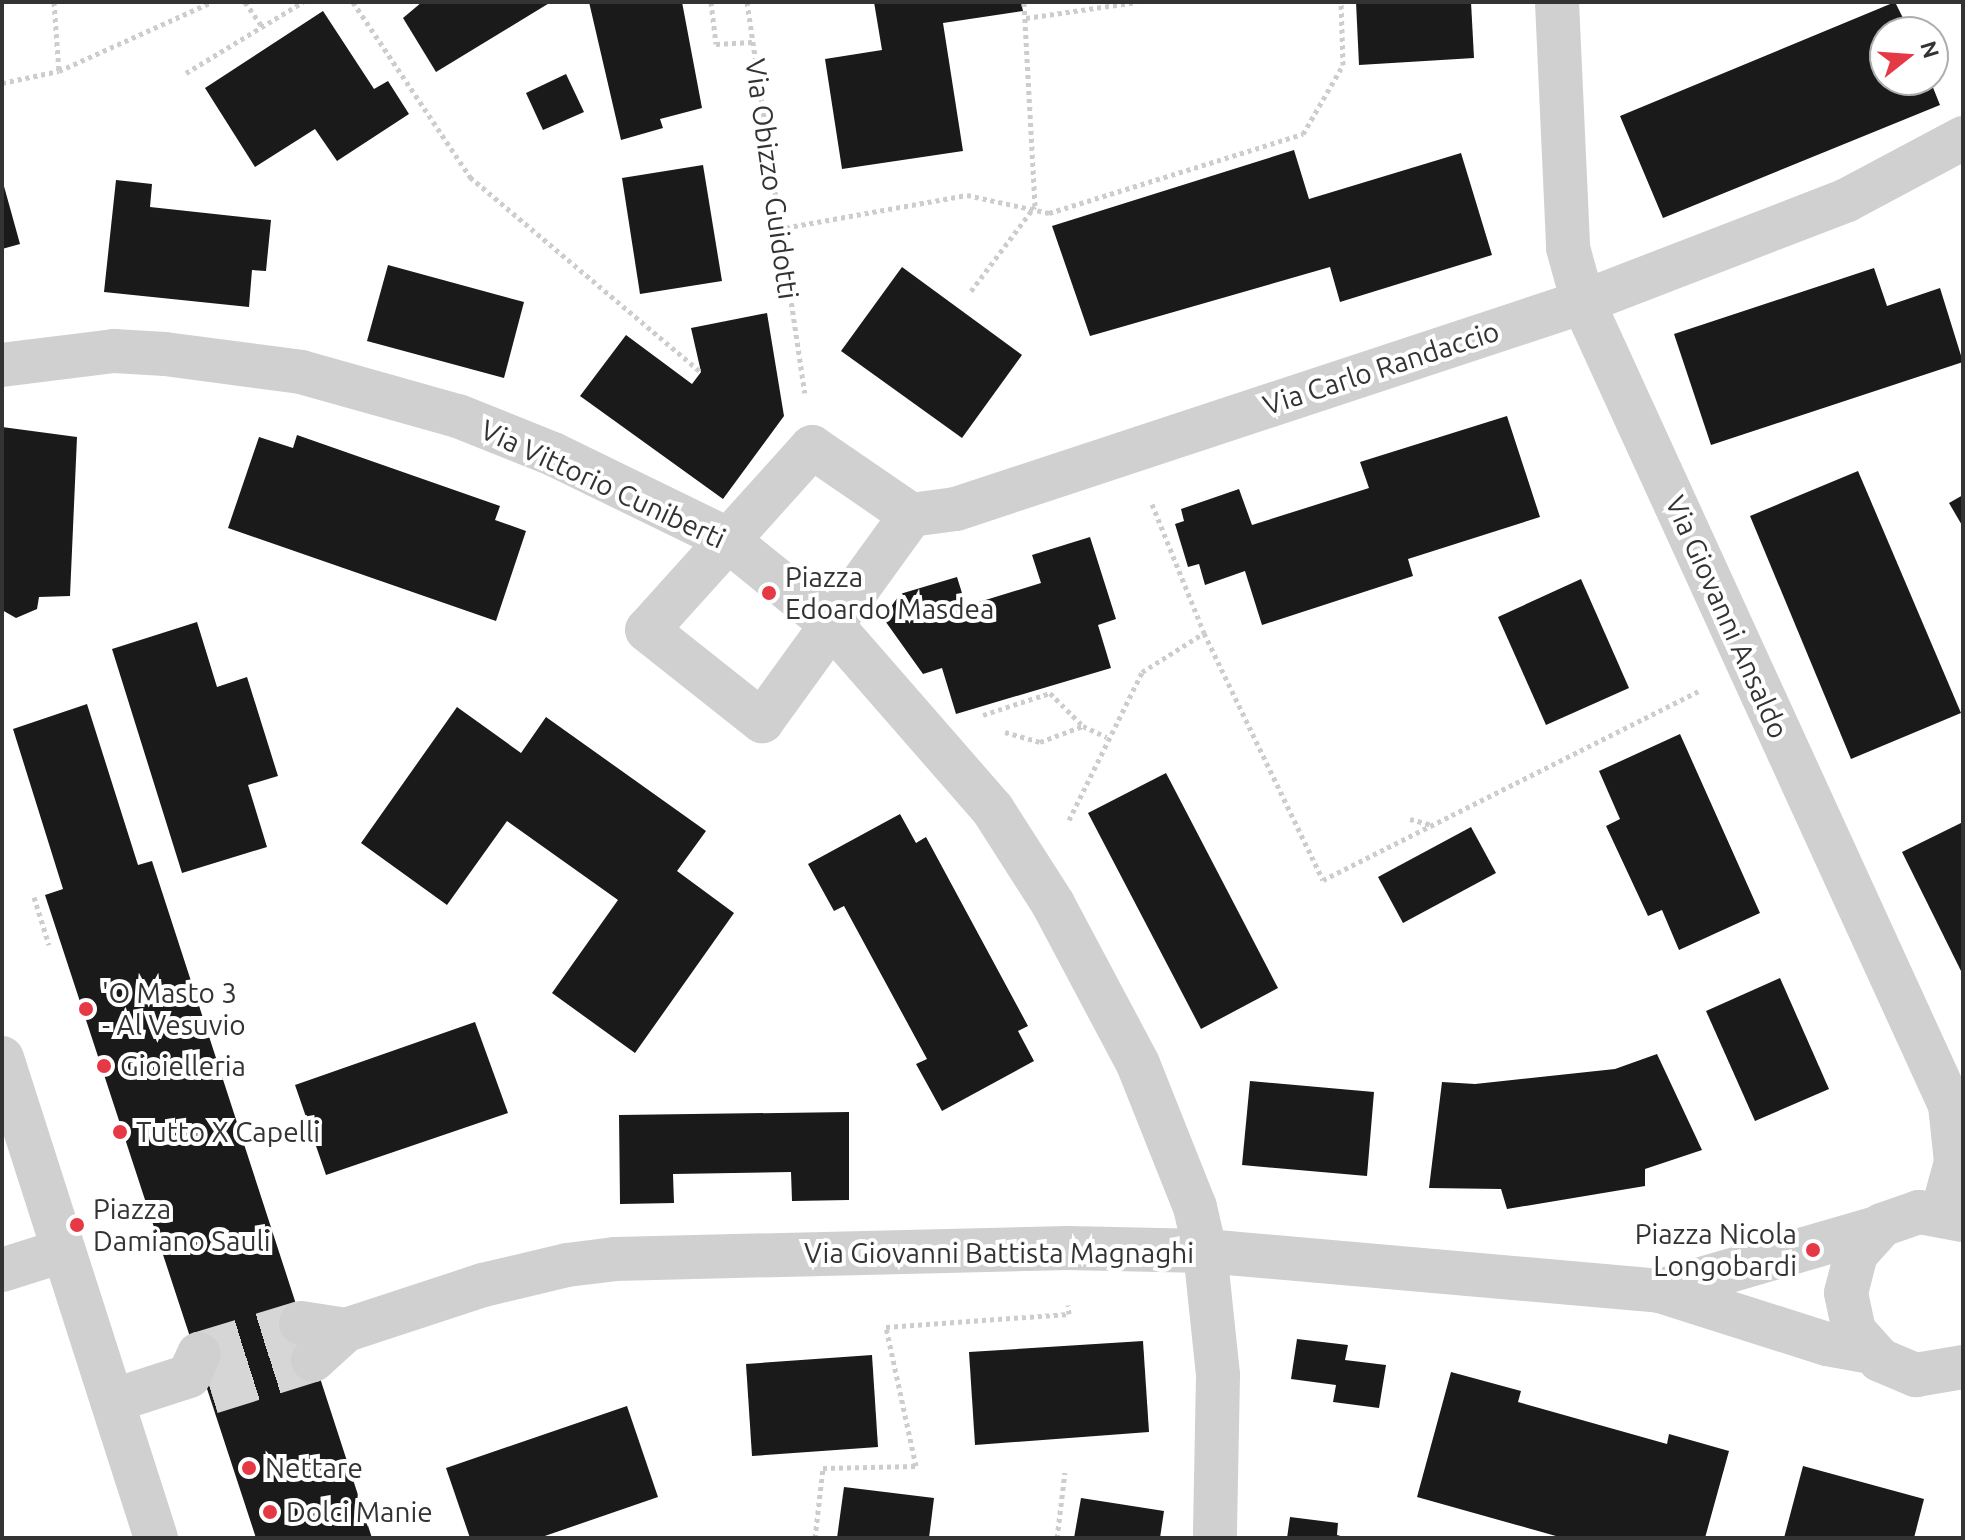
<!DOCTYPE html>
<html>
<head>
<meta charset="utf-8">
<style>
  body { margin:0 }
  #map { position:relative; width:1965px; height:1540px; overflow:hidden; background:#fff; font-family:Ubuntu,sans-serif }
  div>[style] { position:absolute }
  .building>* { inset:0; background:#1a1a1a }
  .minor-tunnel>* { height:44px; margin-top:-22px; transform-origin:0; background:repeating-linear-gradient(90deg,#d6d6d6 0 44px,transparent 0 66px) }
  .path>* { height:5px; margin-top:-2.5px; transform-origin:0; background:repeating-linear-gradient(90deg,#cdcdcd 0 4px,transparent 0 8px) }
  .minor>* { height:44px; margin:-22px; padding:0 22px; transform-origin:22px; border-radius:22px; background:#d0d0d0 }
  .dots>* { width:22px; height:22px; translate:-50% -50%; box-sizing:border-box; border:4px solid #fff; border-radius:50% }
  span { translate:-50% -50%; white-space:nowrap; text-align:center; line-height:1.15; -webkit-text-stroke:8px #fff; paint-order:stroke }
  .street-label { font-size:28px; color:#333 }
  .poi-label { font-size:28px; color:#333 }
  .left { translate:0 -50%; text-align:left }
  .right { translate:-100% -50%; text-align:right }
  .frame { position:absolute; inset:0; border:4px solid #333; pointer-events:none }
  .north { position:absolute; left:1869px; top:16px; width:80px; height:80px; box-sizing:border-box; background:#fff; border:2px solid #adadad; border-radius:50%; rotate:73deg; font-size:22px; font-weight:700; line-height:32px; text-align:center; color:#333 }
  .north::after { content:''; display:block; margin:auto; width:28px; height:36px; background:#e63946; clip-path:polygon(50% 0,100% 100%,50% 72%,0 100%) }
</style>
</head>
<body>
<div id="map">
  <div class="building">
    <i style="clip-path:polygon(422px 2px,551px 2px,436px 72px,403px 18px)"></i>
    <i style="clip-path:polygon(589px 2px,682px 2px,702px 108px,660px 119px,663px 128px,621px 140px)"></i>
    <i style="clip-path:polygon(874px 2px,1021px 2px,1023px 11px,943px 23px,963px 151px,842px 169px,825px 59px,882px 50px)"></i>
    <i style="clip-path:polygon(1356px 2px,1471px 2px,1474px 58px,1359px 65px)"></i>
    <i style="clip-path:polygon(1895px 2px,1910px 32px,1885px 32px,1885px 80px,1930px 80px,1940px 105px,1663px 218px,1620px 116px)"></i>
    <i style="clip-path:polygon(323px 11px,374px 89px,388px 81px,409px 114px,337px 161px,315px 129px,255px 167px,205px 88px)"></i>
    <i style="clip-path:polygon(566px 74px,584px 112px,543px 130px,526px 93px)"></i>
    <i style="clip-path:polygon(1294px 150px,1309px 199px,1461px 153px,1492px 255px,1340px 302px,1330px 267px,1090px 336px,1052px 226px)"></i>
    <i style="clip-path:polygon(703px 165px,722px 281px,640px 294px,622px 178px)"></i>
    <i style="clip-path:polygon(2px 179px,20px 244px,2px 249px)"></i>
    <i style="clip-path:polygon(116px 180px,152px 184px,150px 207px,271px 220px,266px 271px,252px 270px,249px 307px,104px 292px)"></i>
    <i style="clip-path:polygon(388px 265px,524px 302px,504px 378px,367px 341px)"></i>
    <i style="clip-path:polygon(902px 267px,1022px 355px,962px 438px,841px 351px)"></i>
    <i style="clip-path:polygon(1874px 268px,1887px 306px,1940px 288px,1963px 362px,1711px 445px,1674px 334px)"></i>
    <i style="clip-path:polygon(767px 313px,784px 416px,723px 499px,580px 396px,626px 335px,692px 384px,701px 372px,691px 328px)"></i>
    <i style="clip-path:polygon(1507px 416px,1540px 517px,1408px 559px,1413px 576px,1262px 625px,1245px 571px,1205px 585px,1199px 564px,1188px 567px,1175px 524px,1184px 521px,1181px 509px,1239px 489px,1252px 525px,1369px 488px,1360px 462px)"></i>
    <i style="clip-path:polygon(2px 427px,77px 437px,70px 596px,39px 597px,37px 609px,16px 618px,2px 610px)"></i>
    <i style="clip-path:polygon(297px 435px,500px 506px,495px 520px,526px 531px,496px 621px,228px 528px,259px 437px,293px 448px)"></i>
    <i style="clip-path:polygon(1858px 471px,1961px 713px,1851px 759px,1750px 516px)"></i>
    <i style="clip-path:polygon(1963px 495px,1963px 527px,1949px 503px)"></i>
    <i style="clip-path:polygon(1090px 537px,1116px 619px,1098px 625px,1111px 668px,956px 714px,942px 668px,923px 674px,883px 618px,900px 594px,957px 577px,966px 606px,1041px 583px,1032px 555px)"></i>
    <i style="clip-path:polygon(1581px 579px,1629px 688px,1546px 725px,1498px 617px)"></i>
    <i style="clip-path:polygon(197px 622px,217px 687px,247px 677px,278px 776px,248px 785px,267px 847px,182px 873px,112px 649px)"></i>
    <i style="clip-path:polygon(87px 704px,138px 865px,152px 861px,372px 1538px,256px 1538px,45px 895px,63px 889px,13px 729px)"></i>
    <i style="clip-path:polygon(457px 707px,521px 753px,546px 717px,706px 831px,677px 871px,734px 913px,635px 1053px,552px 993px,618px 900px,507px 821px,447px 905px,361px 843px)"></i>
    <i style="clip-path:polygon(1680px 734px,1760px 913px,1679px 950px,1662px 910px,1648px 916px,1606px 826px,1620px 819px,1599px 771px)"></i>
    <i style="clip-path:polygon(1166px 773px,1278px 988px,1201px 1029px,1088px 813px)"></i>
    <i style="clip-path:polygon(900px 814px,916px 843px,926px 837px,1028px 1026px,1018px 1031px,1034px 1061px,942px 1111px,916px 1064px,927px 1059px,844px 906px,834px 911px,808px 864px)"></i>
    <i style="clip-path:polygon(1963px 822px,1963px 975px,1902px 852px)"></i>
    <i style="clip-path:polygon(1471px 827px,1496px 873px,1403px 923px,1378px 877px)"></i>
    <i style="clip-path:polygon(1780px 978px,1829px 1089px,1755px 1121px,1706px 1011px)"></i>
    <i style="clip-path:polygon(475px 1022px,508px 1113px,326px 1175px,295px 1085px)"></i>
    <i style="clip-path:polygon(1657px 1054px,1702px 1150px,1645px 1169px,1645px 1186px,1507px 1209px,1501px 1189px,1429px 1188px,1442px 1082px,1475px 1084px,1615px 1069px)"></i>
    <i style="clip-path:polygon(1250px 1081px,1374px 1092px,1367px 1176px,1242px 1165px)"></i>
    <i style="clip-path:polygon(849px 1112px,849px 1200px,792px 1201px,791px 1172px,673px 1174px,674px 1203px,620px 1204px,619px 1115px)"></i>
    <i style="clip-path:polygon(1297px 1339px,1348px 1345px,1345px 1360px,1386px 1365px,1379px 1408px,1333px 1402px,1336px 1385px,1291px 1379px)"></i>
    <i style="clip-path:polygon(1143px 1341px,1149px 1432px,975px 1445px,969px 1352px)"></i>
    <i style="clip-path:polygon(872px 1355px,878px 1447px,752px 1456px,746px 1364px)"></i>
    <i style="clip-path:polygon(1451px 1372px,1521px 1391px,1518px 1402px,1667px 1444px,1669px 1434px,1729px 1451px,1705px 1538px,1563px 1538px,1417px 1497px)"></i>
    <i style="clip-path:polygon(627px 1406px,658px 1497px,539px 1538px,470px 1538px,446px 1468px)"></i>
    <i style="clip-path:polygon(1803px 1466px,1924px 1499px,1914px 1538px,1784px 1538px)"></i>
    <i style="clip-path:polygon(844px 1487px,934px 1498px,929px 1538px,837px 1538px)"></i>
    <i style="clip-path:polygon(1081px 1498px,1164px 1511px,1160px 1538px,1074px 1538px)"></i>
    <i style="clip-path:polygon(1290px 1517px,1338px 1523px,1337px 1535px,1348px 1538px,1287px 1538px)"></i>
  </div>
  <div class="minor-tunnel">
    <i style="left:199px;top:1354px;width:107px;rotate:-16.9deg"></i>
    <i style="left:211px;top:1392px;width:107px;rotate:-17.4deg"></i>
  </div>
  <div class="path">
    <i style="left:54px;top:2px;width:69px;rotate:85.9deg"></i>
    <i style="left:245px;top:2px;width:28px;rotate:55deg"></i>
    <i style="left:353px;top:2px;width:211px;rotate:56.2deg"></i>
    <i style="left:470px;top:177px;width:302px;rotate:40.2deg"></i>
    <i style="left:711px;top:2px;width:42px;rotate:83.2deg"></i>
    <i style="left:716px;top:44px;width:36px;rotate:-3deg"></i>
    <i style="left:747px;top:2px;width:395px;rotate:81.6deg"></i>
    <i style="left:1026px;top:18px;width:112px;rotate:-8.2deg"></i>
    <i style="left:186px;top:73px;width:137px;rotate:-31.3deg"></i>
    <i style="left:2px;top:83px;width:58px;rotate:-11.9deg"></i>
    <i style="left:59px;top:71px;width:168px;rotate:-24.3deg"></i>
    <i style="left:778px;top:229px;width:192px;rotate:-10.2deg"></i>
    <i style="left:967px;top:195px;width:84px;rotate:12.4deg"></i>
    <i style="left:1049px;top:213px;width:266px;rotate:-17.3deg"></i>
    <i style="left:1303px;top:134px;width:80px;rotate:-59.9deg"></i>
    <i style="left:1343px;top:65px;width:63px;rotate:-91.8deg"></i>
    <i style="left:971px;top:291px;width:106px;rotate:-53deg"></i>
    <i style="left:1035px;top:206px;width:204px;rotate:-93.1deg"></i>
    <i style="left:1152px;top:504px;width:139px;rotate:68deg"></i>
    <i style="left:1204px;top:633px;width:274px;rotate:64.3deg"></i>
    <i style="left:1323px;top:880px;width:420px;rotate:-26.7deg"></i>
    <i style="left:983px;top:715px;width:71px;rotate:-18.2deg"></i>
    <i style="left:1050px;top:693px;width:47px;rotate:45deg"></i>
    <i style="left:1083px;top:726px;width:26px;rotate:25deg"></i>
    <i style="left:1005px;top:732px;width:36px;rotate:16deg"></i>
    <i style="left:1040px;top:742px;width:46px;rotate:-20.4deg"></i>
    <i style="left:1410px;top:819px;width:24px;rotate:15deg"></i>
    <i style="left:1069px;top:820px;width:165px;rotate:-63.7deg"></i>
    <i style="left:1142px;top:672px;width:73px;rotate:-32.2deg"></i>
    <i style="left:34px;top:897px;width:50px;rotate:72.6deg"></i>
    <i style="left:815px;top:1538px;width:70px;rotate:-83.5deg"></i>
    <i style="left:823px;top:1468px;width:93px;rotate:-1.2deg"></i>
    <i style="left:916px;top:1466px;width:142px;rotate:-102.2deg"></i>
    <i style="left:886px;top:1327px;width:183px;rotate:-4.1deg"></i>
    <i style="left:1069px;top:1314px;width:9px;rotate:-96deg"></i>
    <i style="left:1057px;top:1538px;width:66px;rotate:-83.1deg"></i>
  </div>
  <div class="minor">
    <i style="left:1557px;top:2px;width:246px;rotate:87.4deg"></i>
    <i style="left:1568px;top:248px;width:56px;rotate:74.5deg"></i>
    <i style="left:1583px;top:302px;width:883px;rotate:65.44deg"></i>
    <i style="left:1950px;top:1105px;width:57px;rotate:84deg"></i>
    <i style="left:1956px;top:1162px;width:53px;rotate:105.4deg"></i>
    <i style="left:2px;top:365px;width:113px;rotate:-7.1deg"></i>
    <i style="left:114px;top:351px;width:51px;rotate:3.4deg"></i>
    <i style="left:165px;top:354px;width:137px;rotate:7.5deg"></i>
    <i style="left:301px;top:372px;width:163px;rotate:15.7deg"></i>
    <i style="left:458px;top:416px;width:102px;rotate:21.8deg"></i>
    <i style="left:553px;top:454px;width:191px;rotate:26deg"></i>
    <i style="left:725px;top:538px;width:135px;rotate:39deg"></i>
    <i style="left:830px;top:623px;width:248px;rotate:48.9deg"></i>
    <i style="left:993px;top:810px;width:112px;rotate:57.4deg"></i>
    <i style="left:1053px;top:904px;width:181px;rotate:62deg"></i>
    <i style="left:1138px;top:1064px;width:154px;rotate:68.3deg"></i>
    <i style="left:1195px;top:1207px;width:45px;rotate:77.2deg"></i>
    <i style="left:1205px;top:1251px;width:125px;rotate:84deg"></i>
    <i style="left:1218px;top:1375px;width:163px;rotate:91.1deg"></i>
    <i style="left:911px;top:515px;width:120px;rotate:-145.5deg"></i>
    <i style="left:812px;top:447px;width:246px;rotate:132deg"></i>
    <i style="left:647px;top:630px;width:147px;rotate:38.4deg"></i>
    <i style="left:762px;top:721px;width:254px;rotate:-54.1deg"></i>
    <i style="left:911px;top:515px;width:45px;rotate:-7.6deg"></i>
    <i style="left:956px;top:509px;width:660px;rotate:-18.27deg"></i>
    <i style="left:1583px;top:302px;width:283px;rotate:-21.1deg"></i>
    <i style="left:1847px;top:200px;width:132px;rotate:-28.1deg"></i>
    <i style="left:2px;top:1058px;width:504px;rotate:72.21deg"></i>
    <i style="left:1963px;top:1220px;width:45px;rotate:-169.7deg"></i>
    <i style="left:1919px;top:1212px;width:39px;rotate:161deg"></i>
    <i style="left:1882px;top:1225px;width:39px;rotate:132deg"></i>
    <i style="left:1856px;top:1254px;width:40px;rotate:104.4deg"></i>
    <i style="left:1846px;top:1293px;width:39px;rotate:78deg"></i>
    <i style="left:1854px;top:1331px;width:39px;rotate:48deg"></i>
    <i style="left:1880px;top:1360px;width:39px;rotate:23deg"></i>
    <i style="left:1916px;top:1375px;width:48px;rotate:-9.7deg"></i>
    <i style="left:2px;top:1270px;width:63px;rotate:-17.6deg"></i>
    <i style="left:1660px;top:1291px;width:226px;rotate:-16.2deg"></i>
    <i style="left:301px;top:1323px;width:46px;rotate:8.8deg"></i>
    <i style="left:313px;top:1360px;width:45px;rotate:-42.3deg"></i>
    <i style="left:346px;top:1330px;width:144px;rotate:-18.2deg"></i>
    <i style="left:483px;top:1285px;width:86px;rotate:-13.4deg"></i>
    <i style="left:567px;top:1265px;width:48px;rotate:-7.1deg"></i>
    <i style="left:615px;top:1259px;width:453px;rotate:-1.4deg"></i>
    <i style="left:1068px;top:1248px;width:137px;rotate:1.3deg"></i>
    <i style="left:1205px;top:1251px;width:457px;rotate:5deg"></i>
    <i style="left:1660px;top:1291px;width:175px;rotate:17.6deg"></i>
    <i style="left:1827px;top:1344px;width:45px;rotate:10.3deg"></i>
    <i style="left:112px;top:1401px;width:81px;rotate:-18deg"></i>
    <i style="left:189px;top:1376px;width:24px;rotate:-66deg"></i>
  </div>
  <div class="dots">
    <i style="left:769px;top:593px;background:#e63946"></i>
    <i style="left:86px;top:1009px;background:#e63946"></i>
    <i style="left:104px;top:1066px;background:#e63946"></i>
    <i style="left:120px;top:1132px;background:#e63946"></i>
    <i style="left:77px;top:1225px;background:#e63946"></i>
    <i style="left:1813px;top:1250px;background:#e63946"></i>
    <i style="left:249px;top:1468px;background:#e63946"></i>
    <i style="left:270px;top:1512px;background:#e63946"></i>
  </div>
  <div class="street-label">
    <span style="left:772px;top:179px;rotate:82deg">Via Obizzo Guidotti</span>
    <span style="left:1381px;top:368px;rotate:-18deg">Via Carlo Randaccio</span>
    <span style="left:603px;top:484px;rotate:25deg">Via Vittorio Cuniberti</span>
    <span style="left:1727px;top:617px;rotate:66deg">Via Giovanni Ansaldo</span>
    <span style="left:999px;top:1253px">Via Giovanni Battista Magnaghi</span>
  </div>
  <div class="poi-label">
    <span class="left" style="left:785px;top:593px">Piazza<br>Edoardo Masdea</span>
    <span class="left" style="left:102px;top:1009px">'O Masto 3<br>- Al Vesuvio</span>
    <span class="left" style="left:120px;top:1066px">Gioielleria</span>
    <span class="left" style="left:136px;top:1132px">Tutto X Capelli</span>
    <span class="left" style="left:93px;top:1225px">Piazza<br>Damiano Sauli</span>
    <span class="right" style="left:1797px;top:1250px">Piazza Nicola<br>Longobardi</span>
    <span class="left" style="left:265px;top:1468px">Nettare</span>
    <span class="left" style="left:286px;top:1512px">Dolci Manie</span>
  </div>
  <div class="frame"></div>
  <div class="north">N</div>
</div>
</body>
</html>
